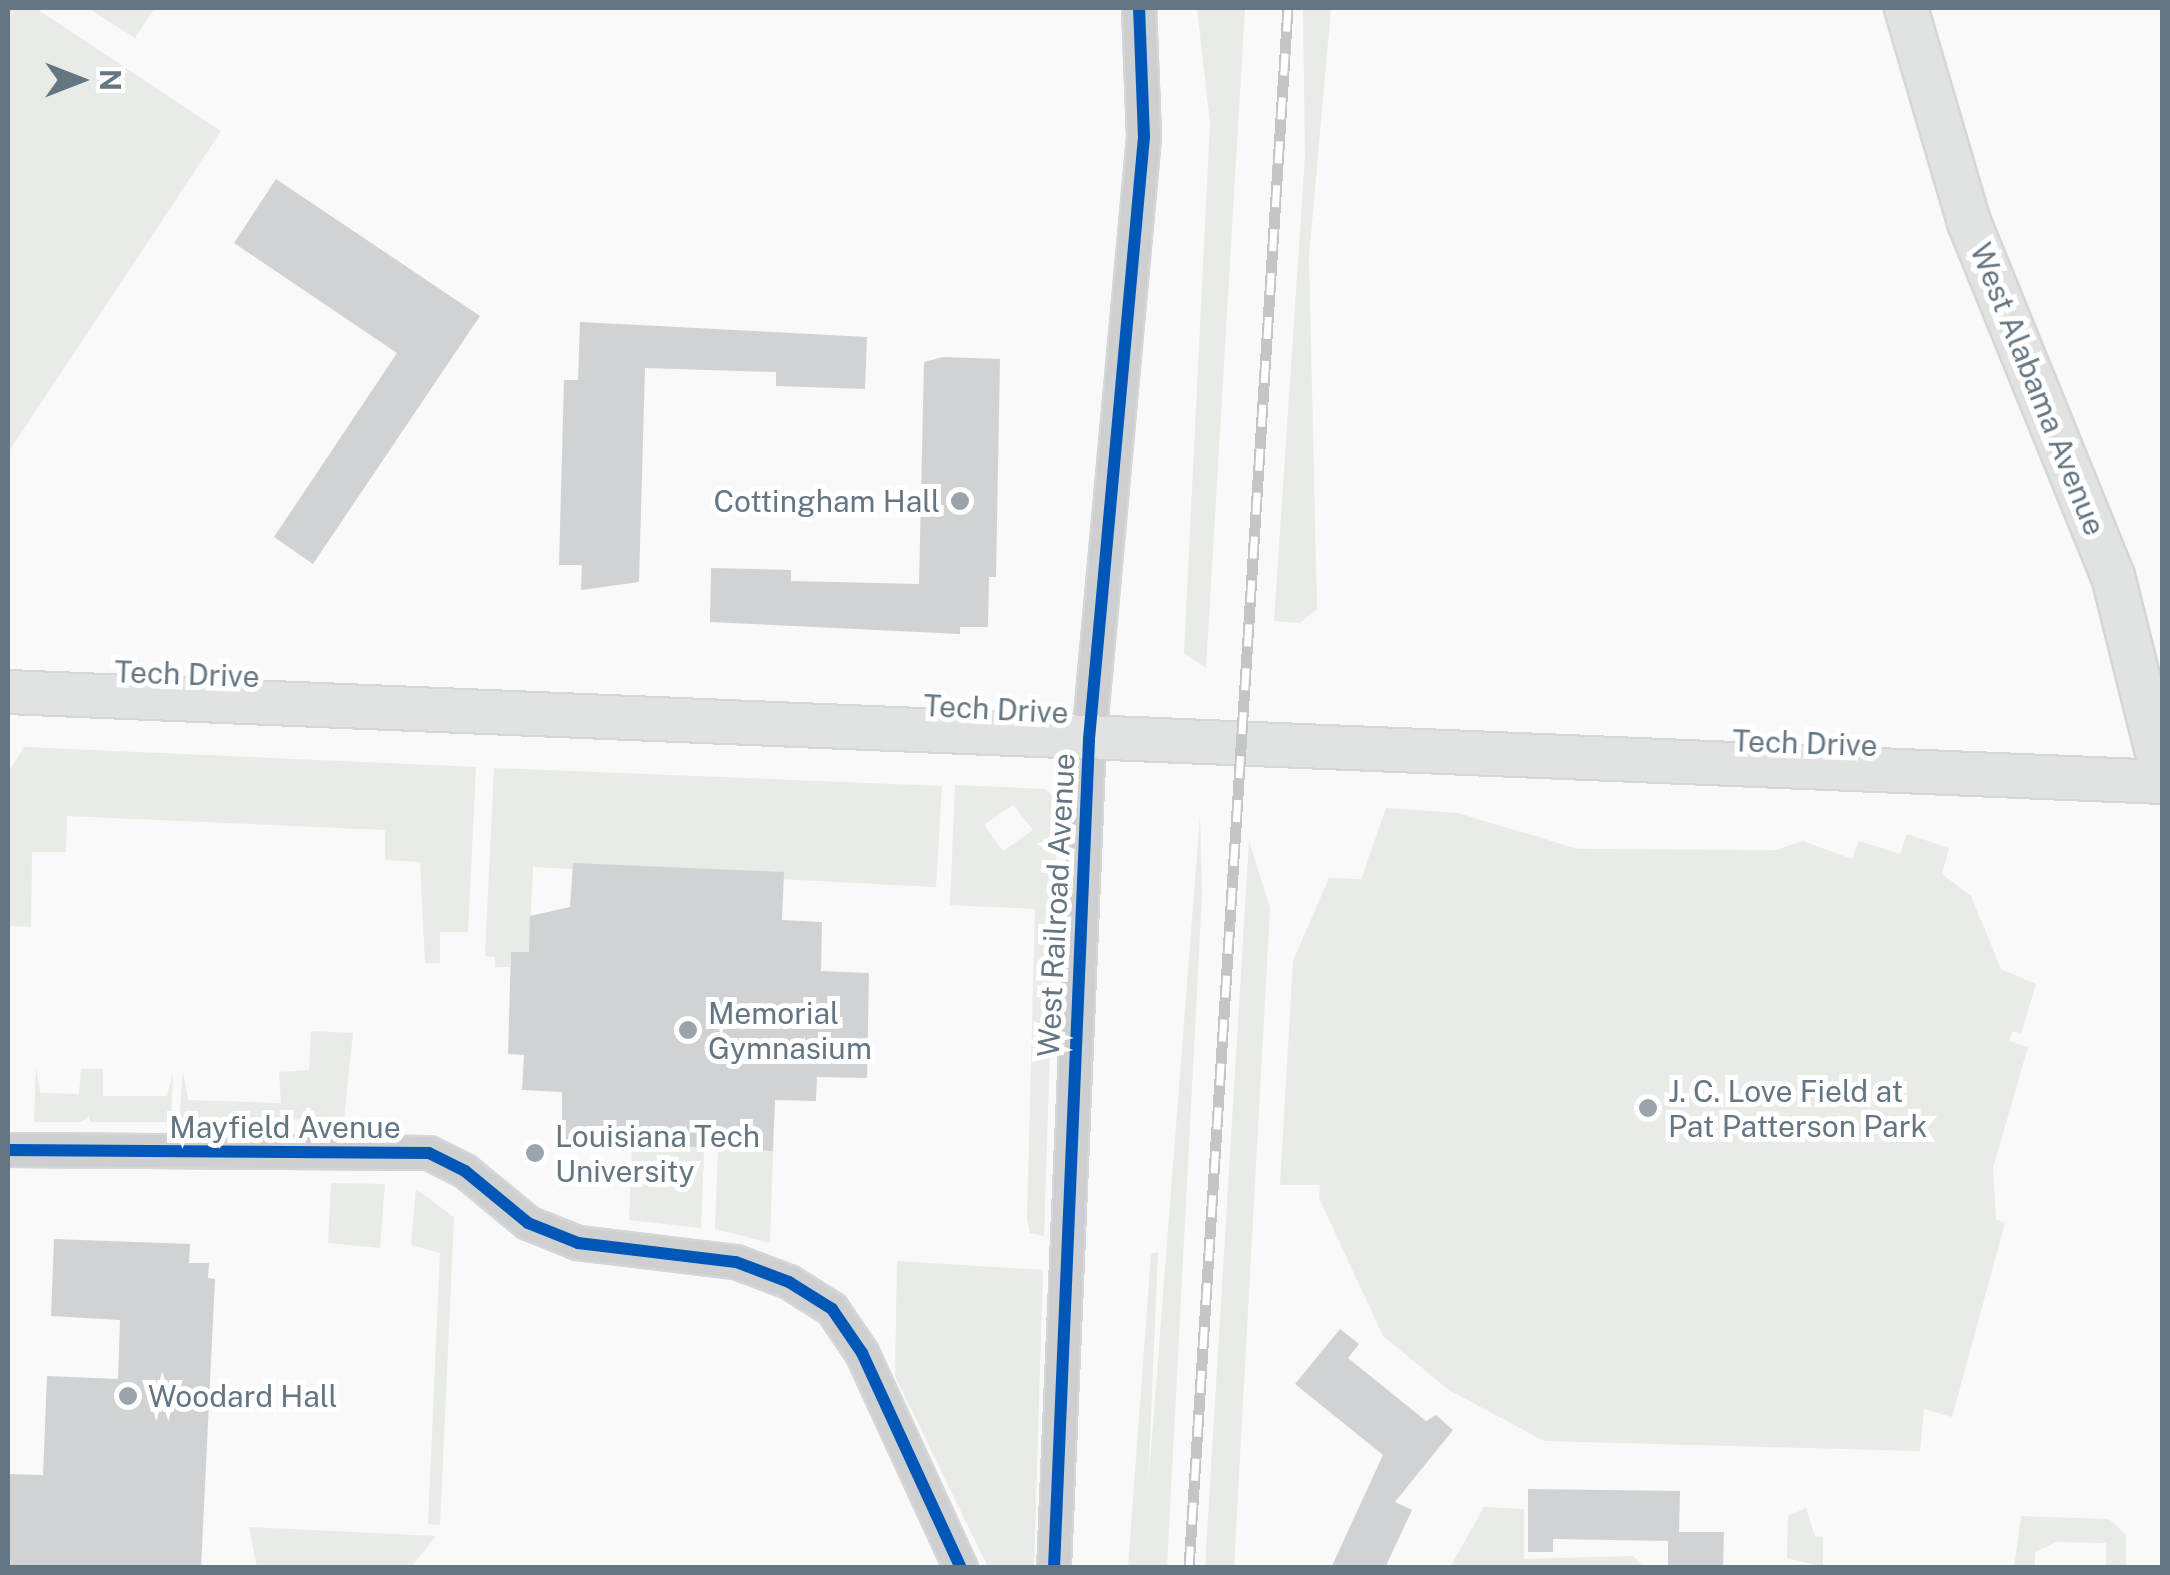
<!DOCTYPE html>
<html>
<head>
<meta charset="utf-8">
<style>
  body { margin:0 }
  #map { position:relative; width:2170px; height:1575px; overflow:hidden; background:#f9f9f9; font-family:"Public Sans",sans-serif }
  div>[style] { position:absolute }
  .green>* { inset:0; background:#e8ebe6 }
  .building>* { inset:0; background:#d0d2d3 }
  .roads { filter:drop-shadow(2px 0 #d5d6d7) drop-shadow(-2px 0 #d5d6d7) drop-shadow(0 2px #d5d6d7) drop-shadow(0 -2px #d5d6d7) }
  .minor>* { height:32px; margin:-16px; padding:0 16px; transform-origin:16px; border-radius:16px; background:#cecfd0 }
  .major>* { height:42px; margin:-21px; padding:0 21px; transform-origin:21px; border-radius:21px; background:#e1e2e2 }
  .rail>* { height:11px; margin-top:-5.5px; transform-origin:0; background:repeating-linear-gradient(90deg,#fff 0 22px,#c3c5c6 0 44px); box-sizing:border-box; border-block:2px solid #c3c5c6 }
  .cycleway>* { height:12px; margin:-6px; padding:0 6px; transform-origin:6px; border-radius:6px; background:#0057b8 }
  .dots>* { width:28px; height:28px; translate:-50% -50%; box-sizing:border-box; border:5px solid #fff; border-radius:50% }
  span { translate:-50% -50%; white-space:nowrap; text-align:center; line-height:1.15; -webkit-text-stroke:10px #fff; paint-order:stroke }
  .street-label { font-size:30px; color:#657683 }
  .poi-label { font-size:30px; color:#657683 }
  .right { translate:-100% -50%; text-align:right }
  .left { translate:0 -50%; text-align:left }
  .frame { position:absolute; inset:0; border:10px solid #657683; pointer-events:none }
  .north { position:absolute; left:30px; top:30px; width:100px; height:100px; -webkit-text-stroke:8px #fff; paint-order:stroke; rotate:90deg; font-size:28px; font-weight:700; line-height:40px; text-align:center; color:#657683 }
  .north::after { content:''; display:block; margin:auto; width:35px; height:45px; background:#657683; clip-path:polygon(50% 0,100% 100%,50% 72%,0 100%) }
</style>
</head>
<body>
<div id="map">
  <div class="green">
    <i style="clip-path:polygon(8px 8px,35px 8px,221px 131px,8px 453px)"></i>
    <i style="clip-path:polygon(88px 8px,155px 8px,135px 38px)"></i>
    <i style="clip-path:polygon(1197px 8px,1245px 8px,1206px 668px,1184px 653px,1210px 123px)"></i>
    <i style="clip-path:polygon(1303px 8px,1331px 8px,1309px 257px,1317px 609px,1300px 623px,1274px 621px,1305px 157px)"></i>
    <i style="clip-path:polygon(24px 747px,476px 767px,468px 932px,440px 932px,440px 963px,425px 963px,420px 862px,385px 860px,385px 830px,67px 816px,66px 852px,32px 852px,31px 927px,8px 926px,9px 771px)"></i>
    <i style="clip-path:polygon(494px 768px,942px 786px,936px 887px,533px 867px,529px 952px,511px 952px,510px 967px,495px 967px,495px 957px,485px 956px)"></i>
    <i style="clip-path:polygon(evenodd,955px 785px,1045px 789px,1058px 800px,1044px 1236px,1030px 1233px,1027px 1219px,1035px 909px,950px 905px,955px 785px,1013px 805px,1033px 830px,1003px 851px,984px 825px,1013px 805px)"></i>
    <i style="clip-path:polygon(1386px 808px,1458px 813px,1578px 849px,1776px 850px,1803px 841px,1852px 859px,1859px 841px,1900px 854px,1907px 834px,1949px 848px,1942px 874px,1971px 896px,2001px 969px,2036px 984px,2021px 1034px,2013px 1031px,2009px 1041px,2028px 1047px,1993px 1168px,1996px 1219px,2005px 1223px,1952px 1417px,1924px 1409px,1920px 1451px,1544px 1441px,1449px 1390px,1383px 1336px,1319px 1198px,1320px 1185px,1280px 1185px,1293px 961px,1329px 878px,1361px 879px)"></i>
    <i style="clip-path:polygon(1200px 816px,1202px 895px,1167px 1567px,1128px 1567px,1151px 1254px,1158px 1252px,1148px 1488px)"></i>
    <i style="clip-path:polygon(1249px 841px,1270px 908px,1234px 1567px,1205px 1567px)"></i>
    <i style="clip-path:polygon(311px 1031px,353px 1033px,344px 1119px,179px 1121px,183px 1071px,188px 1100px,281px 1103px,279px 1072px,309px 1070px)"></i>
    <i style="clip-path:polygon(36px 1066px,40px 1093px,79px 1094px,81px 1069px,103px 1069px,103px 1096px,167px 1096px,173px 1071px,171px 1122px,90px 1122px,89px 1115px,82px 1122px,34px 1122px)"></i>
    <i style="clip-path:polygon(632px 1145px,704px 1148px,701px 1228px,629px 1220px)"></i>
    <i style="clip-path:polygon(718px 1149px,773px 1151px,770px 1243px,715px 1229px)"></i>
    <i style="clip-path:polygon(331px 1183px,385px 1184px,380px 1248px,328px 1243px)"></i>
    <i style="clip-path:polygon(416px 1189px,454px 1217px,440px 1525px,428px 1524px,440px 1253px,411px 1245px)"></i>
    <i style="clip-path:polygon(897px 1261px,1043px 1270px,1034px 1567px,988px 1567px,895px 1376px)"></i>
    <i style="clip-path:polygon(1484px 1507px,1524px 1509px,1524px 1559px,1633px 1556px,1644px 1567px,1450px 1567px)"></i>
    <i style="clip-path:polygon(1806px 1508px,1815px 1536px,1823px 1537px,1823px 1567px,1787px 1558px,1788px 1516px)"></i>
    <i style="clip-path:polygon(2021px 1516px,2109px 1519px,2126px 1535px,2126px 1567px,2106px 1567px,2106px 1543px,2056px 1542px,2035px 1552px,2035px 1567px,2014px 1567px)"></i>
    <i style="clip-path:polygon(249px 1527px,436px 1536px,411px 1567px,257px 1568px)"></i>
  </div>
  <div class="building">
    <i style="clip-path:polygon(276px 179px,480px 316px,313px 564px,274px 537px,397px 353px,234px 243px)"></i>
    <i style="clip-path:polygon(580px 322px,867px 337px,865px 389px,776px 386px,776px 372px,645px 368px,639px 582px,581px 590px,582px 565px,559px 565px,564px 380px,578px 380px)"></i>
    <i style="clip-path:polygon(943px 357px,1000px 359px,996px 577px,989px 577px,988px 627px,960px 627px,960px 634px,710px 622px,711px 568px,791px 570px,791px 581px,919px 584px,924px 362px)"></i>
    <i style="clip-path:polygon(573px 863px,784px 872px,782px 920px,822px 922px,821px 971px,869px 973px,867px 1078px,817px 1077px,816px 1101px,775px 1100px,773px 1151px,562px 1141px,562px 1092px,522px 1090px,524px 1055px,508px 1054px,511px 952px,529px 952px,530px 916px,570px 907px)"></i>
    <i style="clip-path:polygon(54px 1239px,190px 1244px,189px 1263px,209px 1263px,208px 1278px,215px 1279px,201px 1568px,8px 1568px,8px 1474px,43px 1475px,47px 1376px,118px 1379px,120px 1320px,51px 1316px)"></i>
    <i style="clip-path:polygon(1340px 1329px,1359px 1344px,1348px 1358px,1426px 1421px,1436px 1415px,1453px 1430px,1395px 1502px,1412px 1510px,1385px 1568px,1331px 1568px,1383px 1455px,1295px 1384px)"></i>
    <i style="clip-path:polygon(1528px 1489px,1680px 1491px,1679px 1532px,1724px 1532px,1723px 1568px,1668px 1568px,1668px 1541px,1553px 1539px,1553px 1552px,1528px 1552px)"></i>
  </div>
  <div class="roads">
    <div class="minor">
      <i style="left:8px;top:1150px;width:421px;rotate:0.4deg"></i>
      <i style="left:429px;top:1153px;width:40px;rotate:26.6deg"></i>
      <i style="left:465px;top:1171px;width:82px;rotate:39.5deg"></i>
      <i style="left:528px;top:1223px;width:54px;rotate:21.8deg"></i>
      <i style="left:578px;top:1243px;width:159px;rotate:6.9deg"></i>
      <i style="left:736px;top:1262px;width:57px;rotate:20.7deg"></i>
      <i style="left:789px;top:1282px;width:51px;rotate:32.1deg"></i>
      <i style="left:832px;top:1309px;width:53px;rotate:55.7deg"></i>
      <i style="left:862px;top:1353px;width:237px;rotate:65.3deg"></i>
      <i style="left:1054px;top:1568px;width:830px;rotate:-87.58deg"></i>
      <i style="left:1089px;top:739px;width:605px;rotate:-84.78deg"></i>
      <i style="left:1144px;top:137px;width:129px;rotate:-92.2deg"></i>
    </div>
    <div class="major">
      <i style="left:1906px;top:8px;width:223px;rotate:73.6deg"></i>
      <i style="left:1969px;top:222px;width:382px;rotate:67.9deg"></i>
      <i style="left:2113px;top:576px;width:202px;rotate:76deg"></i>
      <i style="left:8px;top:692px;width:2156px;rotate:2.39deg"></i>
    </div>
  </div>
  <div class="rail">
    <i style="left:1189px;top:1568px;width:1563px;rotate:-86.37deg"></i>
  </div>
  <div class="cycleway">
    <i style="left:8px;top:1150px;width:421px;rotate:0.4deg"></i>
    <i style="left:429px;top:1153px;width:40px;rotate:26.6deg"></i>
    <i style="left:465px;top:1171px;width:82px;rotate:39.5deg"></i>
    <i style="left:528px;top:1223px;width:54px;rotate:21.8deg"></i>
    <i style="left:578px;top:1243px;width:159px;rotate:6.9deg"></i>
    <i style="left:736px;top:1262px;width:57px;rotate:20.7deg"></i>
    <i style="left:789px;top:1282px;width:51px;rotate:32.1deg"></i>
    <i style="left:832px;top:1309px;width:53px;rotate:55.7deg"></i>
    <i style="left:862px;top:1353px;width:237px;rotate:65.3deg"></i>
    <i style="left:1054px;top:1568px;width:830px;rotate:-87.58deg"></i>
    <i style="left:1089px;top:739px;width:605px;rotate:-84.78deg"></i>
    <i style="left:1144px;top:137px;width:129px;rotate:-92.2deg"></i>
  </div>
  <div class="dots">
    <i style="left:960px;top:501px;background:#99a4ac"></i>
    <i style="left:688px;top:1030px;background:#99a4ac"></i>
    <i style="left:1648px;top:1108px;background:#99a4ac"></i>
    <i style="left:535px;top:1153px;background:#99a4ac"></i>
    <i style="left:128px;top:1396px;background:#99a4ac"></i>
  </div>
  <div class="street-label">
    <span style="left:2038px;top:389px;rotate:68deg">West Alabama Avenue</span>
    <span style="left:187px;top:674px;rotate:2deg">Tech Drive</span>
    <span style="left:996px;top:709px;rotate:3deg">Tech Drive</span>
    <span style="left:1805px;top:743px;rotate:2deg">Tech Drive</span>
    <span style="left:1056px;top:905px;rotate:-87deg">West Railroad Avenue</span>
    <span style="left:285px;top:1127px">Mayfield Avenue</span>
  </div>
  <div class="poi-label">
    <span class="right" style="left:940px;top:501px">Cottingham Hall</span>
    <span class="left" style="left:708px;top:1030px">Memorial<br>Gymnasium</span>
    <span class="left" style="left:1668px;top:1108px">J. C. Love Field at<br>Pat Patterson Park</span>
    <span class="left" style="left:555px;top:1153px">Louisiana Tech<br>University</span>
    <span class="left" style="left:148px;top:1396px">Woodard Hall</span>
  </div>
  <div class="frame"></div>
  <div class="north">N</div>
</div>
</body>
</html>
